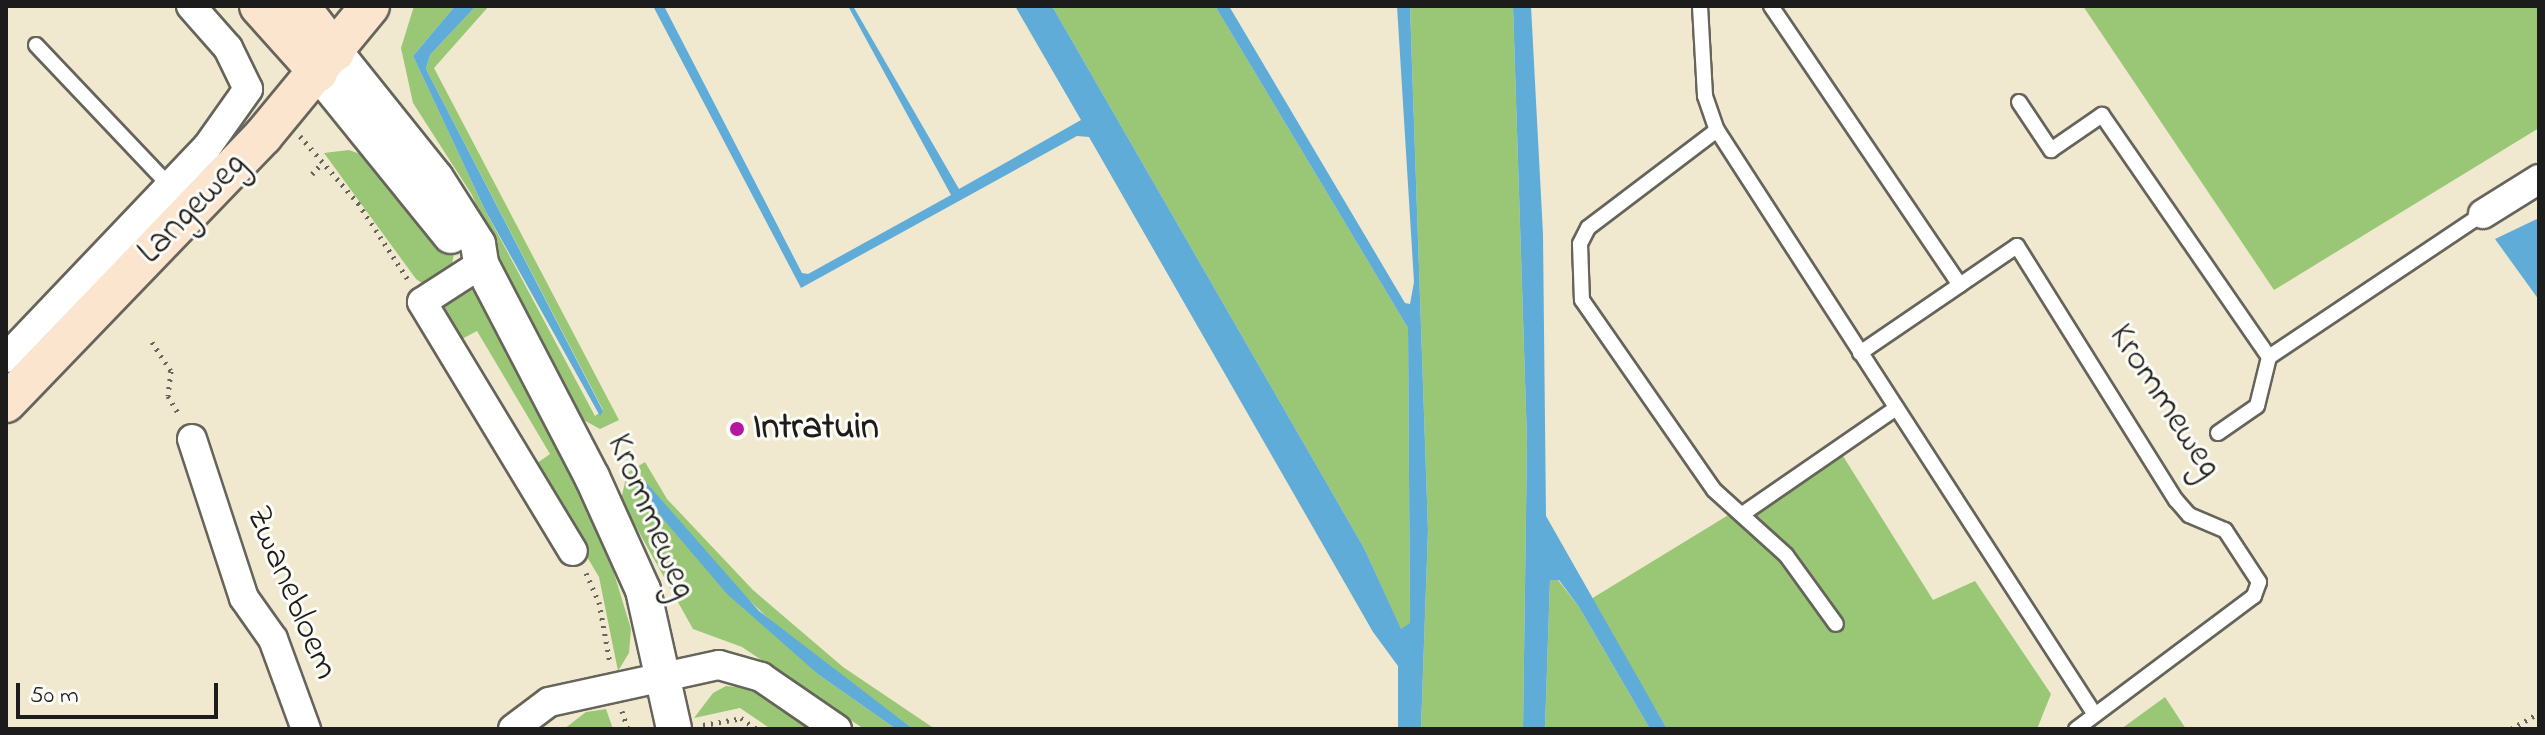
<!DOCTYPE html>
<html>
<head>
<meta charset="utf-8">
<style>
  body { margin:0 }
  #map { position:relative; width:2545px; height:735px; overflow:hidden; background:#f0e9cf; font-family:"Indie Flower",sans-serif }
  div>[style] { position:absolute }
  .green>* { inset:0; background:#99c775 }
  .water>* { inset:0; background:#60acd9 }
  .path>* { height:5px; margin-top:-2.5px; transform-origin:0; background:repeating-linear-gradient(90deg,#66645b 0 2px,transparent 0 8px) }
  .roads { filter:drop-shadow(2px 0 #66645b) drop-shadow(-2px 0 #66645b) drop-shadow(0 2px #66645b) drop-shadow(0 -2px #66645b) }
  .service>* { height:14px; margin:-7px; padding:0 7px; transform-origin:7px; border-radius:7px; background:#fff }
  .minor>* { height:28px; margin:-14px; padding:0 14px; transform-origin:14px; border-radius:14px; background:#fff }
  .tertiary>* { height:34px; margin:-17px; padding:0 17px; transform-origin:17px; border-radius:17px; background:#fff }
  .secondary>* { height:38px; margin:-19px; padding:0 19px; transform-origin:19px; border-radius:19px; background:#fbe5cf }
  .dots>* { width:22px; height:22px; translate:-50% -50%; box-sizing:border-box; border:4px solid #fdfcf7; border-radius:50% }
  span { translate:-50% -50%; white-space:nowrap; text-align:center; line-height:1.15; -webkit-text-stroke:6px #fdfcf7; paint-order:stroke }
  .street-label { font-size:36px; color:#1c1c1c }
  .poi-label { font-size:36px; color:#1c1c1c; font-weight:700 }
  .left { translate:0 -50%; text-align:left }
  .frame { position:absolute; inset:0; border:8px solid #1c1c1c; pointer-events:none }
  .scale { position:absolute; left:16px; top:683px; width:202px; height:36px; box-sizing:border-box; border:4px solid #1c1c1c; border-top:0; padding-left:10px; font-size:24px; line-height:28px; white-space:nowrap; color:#1c1c1c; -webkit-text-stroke:6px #fdfcf7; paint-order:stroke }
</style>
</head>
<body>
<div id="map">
  <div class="green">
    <i style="clip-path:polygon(414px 6px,455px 6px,413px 56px,485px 210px,595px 416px,603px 410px,426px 69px,430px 55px,476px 6px,489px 6px,434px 68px,619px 420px,600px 429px,578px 417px,499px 262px,472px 195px,413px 103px,401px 48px)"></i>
    <i style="clip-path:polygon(1052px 6px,1215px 6px,1408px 328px,1410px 624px,1401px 630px,1364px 548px)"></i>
    <i style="clip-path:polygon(1410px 6px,1513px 6px,1527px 442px,1523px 729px,1421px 729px,1428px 530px)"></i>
    <i style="clip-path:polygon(2083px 6px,2539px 6px,2539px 128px,2274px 290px)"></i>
    <i style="clip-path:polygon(349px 150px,371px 158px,438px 229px,454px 253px,451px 270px,426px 286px,416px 279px,324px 153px)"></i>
    <i style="clip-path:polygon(469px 287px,478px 291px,597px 517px,631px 629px,629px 653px,618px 671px,599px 577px,533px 466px,550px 454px,477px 331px,460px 340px,443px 316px,443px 303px)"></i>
    <i style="clip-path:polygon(1838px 448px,1933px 600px,1975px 581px,2051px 694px,2037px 729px,1667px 729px,1591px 599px)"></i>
    <i style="clip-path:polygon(645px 462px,667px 499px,753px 590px,843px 667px,935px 729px,913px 729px,789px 638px,732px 584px,643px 480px,641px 493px,819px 675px,896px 729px,864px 729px,742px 647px,693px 629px,621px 500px,627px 473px)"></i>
    <i style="clip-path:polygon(1550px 580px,1558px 580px,1579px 607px,1650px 729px,1545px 729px)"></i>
    <i style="clip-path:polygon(726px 686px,748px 688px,812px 729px,771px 729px,740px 708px,694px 718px,713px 693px)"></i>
    <i style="clip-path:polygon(2165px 697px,2186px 729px,2121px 729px)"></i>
    <i style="clip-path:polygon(606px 709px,613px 729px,564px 729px,586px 712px)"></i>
  </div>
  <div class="water">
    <i style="clip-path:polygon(455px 6px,476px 6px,430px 55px,426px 69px,603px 411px,600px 416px,485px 210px,413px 56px)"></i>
    <i style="clip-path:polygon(653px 6px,664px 6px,802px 273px,808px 274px,951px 195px,848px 6px,853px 6px,959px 189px,1081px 120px,1015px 6px,1052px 6px,1364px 548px,1401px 629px,1410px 623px,1408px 328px,1215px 6px,1229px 6px,1405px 303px,1410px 304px,1414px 282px,1397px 6px,1410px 6px,1428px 530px,1421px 729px,1398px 729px,1398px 666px,1373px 632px,1089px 137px,1077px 136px,801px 288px)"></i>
    <i style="clip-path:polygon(1513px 6px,1531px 6px,1543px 234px,1546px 516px,1667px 729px,1650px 729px,1579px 607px,1559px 580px,1550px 580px,1545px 729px,1523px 729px,1527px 442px)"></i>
    <i style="clip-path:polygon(2539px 218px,2539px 300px,2495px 239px)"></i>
    <i style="clip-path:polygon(643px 479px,759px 611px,913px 729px,896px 729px,819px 675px,727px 594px,641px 493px,635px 483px)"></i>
  </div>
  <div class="path">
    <i style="left:300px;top:136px;width:89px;rotate:49.1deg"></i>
    <i style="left:358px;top:203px;width:93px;rotate:56.8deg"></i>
    <i style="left:312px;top:174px;width:16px;rotate:-47deg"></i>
    <i style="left:152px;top:342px;width:35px;rotate:57deg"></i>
    <i style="left:171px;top:371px;width:25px;rotate:97deg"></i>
    <i style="left:168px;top:396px;width:23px;rotate:59deg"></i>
    <i style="left:586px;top:573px;width:32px;rotate:66deg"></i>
    <i style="left:599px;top:602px;width:62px;rotate:79.8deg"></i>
    <i style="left:622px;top:711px;width:19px;rotate:72deg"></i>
    <i style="left:703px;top:725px;width:39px;rotate:-10deg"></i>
    <i style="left:741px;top:718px;width:19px;rotate:35deg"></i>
    <i style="left:2511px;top:729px;width:32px;rotate:-30deg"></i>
  </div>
  <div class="roads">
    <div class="service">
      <i style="left:1700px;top:6px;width:90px;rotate:86.8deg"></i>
      <i style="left:1705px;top:96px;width:36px;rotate:71deg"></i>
      <i style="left:1717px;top:130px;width:696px;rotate:57.13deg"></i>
      <i style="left:1771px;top:6px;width:337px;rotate:55.9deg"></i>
      <i style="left:36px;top:45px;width:195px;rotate:46.5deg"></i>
      <i style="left:2019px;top:102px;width:58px;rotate:56.3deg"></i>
      <i style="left:2051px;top:150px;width:62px;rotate:-34.5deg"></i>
      <i style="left:2102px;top:115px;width:294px;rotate:55.4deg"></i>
      <i style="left:1717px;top:130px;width:162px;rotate:142.8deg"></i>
      <i style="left:1588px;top:228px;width:18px;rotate:117deg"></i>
      <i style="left:1580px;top:244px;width:56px;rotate:88deg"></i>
      <i style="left:1582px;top:300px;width:231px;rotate:55.2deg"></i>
      <i style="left:1714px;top:490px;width:97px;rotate:42.1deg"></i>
      <i style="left:1786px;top:555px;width:85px;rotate:54.1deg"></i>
      <i style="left:1860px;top:353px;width:190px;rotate:-34.3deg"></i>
      <i style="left:2017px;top:246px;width:300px;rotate:58deg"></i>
      <i style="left:2176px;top:500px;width:20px;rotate:49deg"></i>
      <i style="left:2189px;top:515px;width:39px;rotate:23deg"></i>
      <i style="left:2225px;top:530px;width:62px;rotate:56.8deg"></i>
      <i style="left:2259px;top:582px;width:15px;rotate:110deg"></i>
      <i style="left:2254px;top:596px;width:222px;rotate:143.2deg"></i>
      <i style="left:2218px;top:433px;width:47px;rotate:-34.7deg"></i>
      <i style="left:2257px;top:406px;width:50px;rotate:-76.2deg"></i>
      <i style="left:2269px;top:357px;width:257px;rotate:-33.8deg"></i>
      <i style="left:1744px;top:513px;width:185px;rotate:-34.6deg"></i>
    </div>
    <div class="minor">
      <i style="left:2483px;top:214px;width:66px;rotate:-32deg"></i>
      <i style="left:481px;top:264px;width:70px;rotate:147.2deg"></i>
      <i style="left:422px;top:302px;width:291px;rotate:58.8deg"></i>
      <i style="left:6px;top:358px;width:291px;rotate:-46.4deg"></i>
      <i style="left:207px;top:147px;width:71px;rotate:-54.7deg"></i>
      <i style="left:248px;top:89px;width:46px;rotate:-116deg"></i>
      <i style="left:228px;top:48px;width:56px;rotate:-131.4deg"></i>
      <i style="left:192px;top:439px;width:167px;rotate:71.9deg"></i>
      <i style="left:244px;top:598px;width:50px;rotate:54.7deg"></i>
      <i style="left:273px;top:639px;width:96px;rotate:69.9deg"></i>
      <i style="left:513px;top:729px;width:45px;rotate:-36.9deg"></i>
      <i style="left:549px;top:702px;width:174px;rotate:-12.3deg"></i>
      <i style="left:719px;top:665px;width:44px;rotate:15.9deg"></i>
      <i style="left:761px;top:677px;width:92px;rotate:34.4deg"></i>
    </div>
    <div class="tertiary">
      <i style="left:335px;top:52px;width:161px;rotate:51.3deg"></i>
      <i style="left:436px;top:178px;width:78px;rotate:57.5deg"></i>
      <i style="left:478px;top:244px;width:20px;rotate:81deg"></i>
      <i style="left:481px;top:264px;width:240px;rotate:62.5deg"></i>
      <i style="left:592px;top:477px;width:124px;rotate:65.7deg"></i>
      <i style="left:643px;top:590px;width:142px;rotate:77.4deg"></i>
      <i style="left:318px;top:72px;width:211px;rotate:51deg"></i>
    </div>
    <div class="secondary">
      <i style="left:259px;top:6px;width:89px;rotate:48.2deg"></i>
      <i style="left:300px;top:6px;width:58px;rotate:52.7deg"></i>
      <i style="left:6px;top:403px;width:371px;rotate:-46.1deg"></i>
      <i style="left:263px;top:136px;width:168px;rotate:-50.5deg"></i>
    </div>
  </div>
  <div class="dots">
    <i style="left:737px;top:429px;background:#b5179e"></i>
  </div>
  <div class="street-label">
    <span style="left:193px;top:209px;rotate:-46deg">Langeweg</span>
    <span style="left:2164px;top:402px;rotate:57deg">Krommeweg</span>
    <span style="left:650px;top:517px;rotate:67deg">Krommeweg</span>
    <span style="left:291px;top:593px;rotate:67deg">Zwanebloem</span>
  </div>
  <div class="poi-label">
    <span class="left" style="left:753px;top:429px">Intratuin</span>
  </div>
  <div class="frame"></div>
  <div class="scale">50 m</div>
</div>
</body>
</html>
